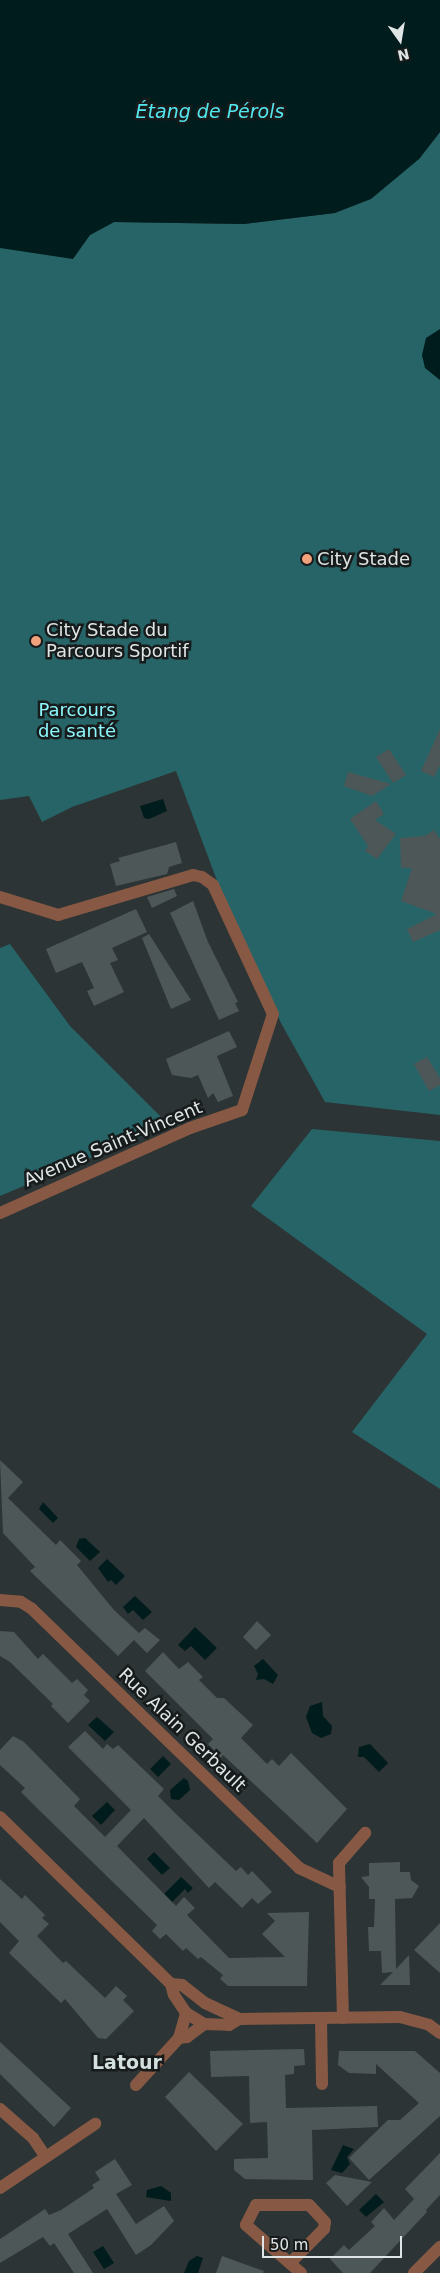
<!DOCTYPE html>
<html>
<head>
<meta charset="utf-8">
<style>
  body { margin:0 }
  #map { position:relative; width:440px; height:2273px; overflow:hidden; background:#2c3435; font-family:"DejaVu Sans",sans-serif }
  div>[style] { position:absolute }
  .green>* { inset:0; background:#276467 }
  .water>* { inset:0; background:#001c1d }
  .building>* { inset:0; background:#4e5757 }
  .minor>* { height:12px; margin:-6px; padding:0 6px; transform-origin:6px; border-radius:6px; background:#875944 }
  .dots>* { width:14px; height:14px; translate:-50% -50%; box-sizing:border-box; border:2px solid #171b1b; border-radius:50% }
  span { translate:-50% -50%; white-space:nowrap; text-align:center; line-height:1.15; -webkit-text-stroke:5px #171b1b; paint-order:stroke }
  .poi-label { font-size:18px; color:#dfe5e5 }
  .left { translate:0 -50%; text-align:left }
  .park-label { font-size:18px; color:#8cf7fc }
  .street-label { font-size:18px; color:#dfe5e5 }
  .water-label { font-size:19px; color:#53e7ee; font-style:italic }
  .neighbourhood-label { font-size:19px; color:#d4dfdf; font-weight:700 }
  .north { position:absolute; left:375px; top:15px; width:50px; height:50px; -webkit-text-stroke:4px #171b1b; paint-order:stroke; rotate:167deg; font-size:14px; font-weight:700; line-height:20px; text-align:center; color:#dfe5e5 }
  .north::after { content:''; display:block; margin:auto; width:18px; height:22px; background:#dfe5e5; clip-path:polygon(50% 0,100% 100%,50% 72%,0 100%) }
  .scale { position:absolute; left:262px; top:2236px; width:140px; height:22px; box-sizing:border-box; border:2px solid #dfe5e5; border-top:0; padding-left:6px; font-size:15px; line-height:18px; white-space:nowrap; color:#dfe5e5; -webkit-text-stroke:4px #171b1b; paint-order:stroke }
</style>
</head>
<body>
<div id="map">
  <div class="green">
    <i style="clip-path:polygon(440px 132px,440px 1115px,325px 1102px,281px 1023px,219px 886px,176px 771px,72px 807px,42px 822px,29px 796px,0 800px,0 248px,90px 235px,114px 222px,244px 224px,335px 213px,419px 159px)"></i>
    <i style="clip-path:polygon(10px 944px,70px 1026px,169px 1125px,0 1196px,0 948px)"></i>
    <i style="clip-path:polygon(312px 1129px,440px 1141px,440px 1489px,352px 1432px,427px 1334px,251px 1206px)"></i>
  </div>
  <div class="water">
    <i style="clip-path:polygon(0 0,440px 0,440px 132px,419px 159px,371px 199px,335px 213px,244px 224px,114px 222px,90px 235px,73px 259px,0 248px)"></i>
    <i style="clip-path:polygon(440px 329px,440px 380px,425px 368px,422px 355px,426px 338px)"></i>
    <i style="clip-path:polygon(163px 799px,167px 811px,149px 819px,144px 818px,140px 806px)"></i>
    <i style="clip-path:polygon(43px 1502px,58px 1518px,53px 1523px,39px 1509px)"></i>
    <i style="clip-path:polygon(85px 1538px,100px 1552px,90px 1561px,76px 1547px,79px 1539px)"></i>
    <i style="clip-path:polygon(107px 1559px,125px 1576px,116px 1585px,111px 1580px,108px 1582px,98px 1568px)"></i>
    <i style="clip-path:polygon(135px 1596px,152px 1612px,143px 1620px,133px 1610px,128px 1614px,123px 1607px)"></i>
    <i style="clip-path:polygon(195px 1627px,217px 1648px,205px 1660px,191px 1646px,185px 1651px,178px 1645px)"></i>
    <i style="clip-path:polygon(263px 1659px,278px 1675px,273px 1684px,264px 1679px,256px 1680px,258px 1674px,254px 1666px)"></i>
    <i style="clip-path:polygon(322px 1702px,323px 1716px,332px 1726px,331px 1734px,321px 1738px,312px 1733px,306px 1717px,310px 1706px)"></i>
    <i style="clip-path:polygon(97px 1717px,114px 1732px,105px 1741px,88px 1725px)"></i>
    <i style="clip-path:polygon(370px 1744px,388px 1763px,379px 1772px,364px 1757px,358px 1757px,359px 1747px)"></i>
    <i style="clip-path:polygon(163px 1756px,171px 1764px,158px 1777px,150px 1769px)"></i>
    <i style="clip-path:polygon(184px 1778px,188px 1781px,190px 1790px,179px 1800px,171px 1799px,170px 1790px)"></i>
    <i style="clip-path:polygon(107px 1802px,115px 1810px,101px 1825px,92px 1816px)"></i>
    <i style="clip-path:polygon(154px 1852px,170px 1868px,162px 1875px,147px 1859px)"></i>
    <i style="clip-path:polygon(181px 1877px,193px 1888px,188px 1893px,185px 1889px,172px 1902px,164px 1894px)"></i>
    <i style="clip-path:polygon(343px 2145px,354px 2149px,347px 2157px,350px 2164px,342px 2173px,331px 2170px)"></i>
    <i style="clip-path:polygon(161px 2186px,171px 2193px,171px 2201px,146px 2197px,147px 2190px)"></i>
    <i style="clip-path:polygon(376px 2194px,384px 2202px,366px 2217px,359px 2210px)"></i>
    <i style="clip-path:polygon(103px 2246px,114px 2263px,104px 2269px,93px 2252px)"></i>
    <i style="clip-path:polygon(197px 2256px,203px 2258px,198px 2273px,184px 2273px,189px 2261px)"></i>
  </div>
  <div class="building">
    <i style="clip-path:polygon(440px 729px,440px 765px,434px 777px,421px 771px)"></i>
    <i style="clip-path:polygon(389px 749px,406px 775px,393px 783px,376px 757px)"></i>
    <i style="clip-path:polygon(348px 772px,391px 784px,372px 796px,344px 786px)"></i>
    <i style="clip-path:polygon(376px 801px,384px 814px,375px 820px,396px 834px,377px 859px,365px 851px,368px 846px,350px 819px)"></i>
    <i style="clip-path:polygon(434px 830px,440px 839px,440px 930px,413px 942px,407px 929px,437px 914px,401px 901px,412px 868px,401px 868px,400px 838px,425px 836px)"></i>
    <i style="clip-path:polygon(176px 842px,182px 863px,169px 867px,167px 874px,116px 886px,110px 864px,120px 861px,118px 858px)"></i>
    <i style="clip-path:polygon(174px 889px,177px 896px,152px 908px,147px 897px)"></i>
    <i style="clip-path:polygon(193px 901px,208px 942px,238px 1002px,235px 1003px,239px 1011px,219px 1020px,170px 913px)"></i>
    <i style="clip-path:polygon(136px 909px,147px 932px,112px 948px,118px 960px,110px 963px,124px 992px,94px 1006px,87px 991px,94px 988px,82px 962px,56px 973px,46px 949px)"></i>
    <i style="clip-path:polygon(149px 934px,191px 1000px,171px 1009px,142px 938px)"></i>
    <i style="clip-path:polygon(229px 1031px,237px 1047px,217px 1056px,233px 1096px,218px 1102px,213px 1093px,208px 1098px,198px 1075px,191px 1078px,172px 1075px,166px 1059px)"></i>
    <i style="clip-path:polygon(427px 1057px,440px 1078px,440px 1085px,429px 1091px,414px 1064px)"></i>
    <i style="clip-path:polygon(0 1460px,23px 1482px,8px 1498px,56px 1545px,60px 1540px,81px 1561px,77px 1565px,114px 1610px,139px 1633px,145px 1628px,160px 1640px,147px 1653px,134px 1640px,118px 1656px,30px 1571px,35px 1567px,3px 1533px)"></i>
    <i style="clip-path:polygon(257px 1621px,271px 1635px,256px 1650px,243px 1637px)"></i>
    <i style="clip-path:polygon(0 1631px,14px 1632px,38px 1659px,43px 1654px,72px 1683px,77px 1679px,88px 1690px,84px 1695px,90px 1701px,68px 1723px,51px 1706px,53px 1704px,10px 1662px,0 1656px)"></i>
    <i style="clip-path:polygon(163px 1652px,179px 1669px,188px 1662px,203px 1677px,199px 1680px,217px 1698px,224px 1698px,253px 1725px,241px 1738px,267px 1764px,272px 1759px,279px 1766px,291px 1753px,347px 1809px,317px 1843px,223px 1755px,221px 1758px,208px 1744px,213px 1739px,145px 1671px)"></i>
    <i style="clip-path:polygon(85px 1731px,103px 1749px,107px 1744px,113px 1749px,118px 1745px,164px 1789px,158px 1796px,175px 1813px,236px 1871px,241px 1867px,248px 1875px,252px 1871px,272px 1892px,258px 1904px,252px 1898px,242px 1908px,215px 1882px,209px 1888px,144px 1818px,117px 1846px,176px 1906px,184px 1897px,195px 1908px,187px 1915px,229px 1958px,285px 1957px,262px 1934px,275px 1921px,267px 1913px,309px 1912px,307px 1986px,228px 1986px,220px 1979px,223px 1975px,201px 1957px,198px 1959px,186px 1948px,183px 1951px,166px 1934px,160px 1939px,152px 1931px,157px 1925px,38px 1809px,21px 1792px,25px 1788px,0 1765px,0 1750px,13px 1736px,24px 1742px,80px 1799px,74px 1806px,105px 1837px,131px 1810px,68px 1747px)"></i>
    <i style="clip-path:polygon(400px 1862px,400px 1872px,410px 1872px,411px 1880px,419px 1886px,412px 1898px,395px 1899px,396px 1969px,409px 1955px,410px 1985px,380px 1985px,393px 1972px,382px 1973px,381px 1951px,369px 1951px,368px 1927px,374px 1927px,375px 1899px,369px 1899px,369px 1887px,361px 1877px,369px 1876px,369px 1863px)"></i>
    <i style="clip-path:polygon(0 1879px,22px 1899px,25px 1895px,45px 1915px,42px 1918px,49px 1924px,37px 1936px,63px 1963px,66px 1961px,105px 1998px,116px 1986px,127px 1996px,123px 2000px,134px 2011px,106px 2039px,98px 2038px,65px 1999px,61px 2003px,9px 1953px,19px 1941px,0 1922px)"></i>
    <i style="clip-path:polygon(440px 1923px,440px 1973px,414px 1950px)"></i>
    <i style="clip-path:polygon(0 2042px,71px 2108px,54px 2127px,0 2074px)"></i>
    <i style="clip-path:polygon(304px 2049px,305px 2065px,294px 2066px,294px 2074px,285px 2075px,286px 2108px,377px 2106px,378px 2127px,312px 2130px,313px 2180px,245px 2179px,234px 2170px,234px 2159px,268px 2158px,267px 2122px,250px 2123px,249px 2076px,211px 2077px,210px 2051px)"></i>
    <i style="clip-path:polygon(339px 2051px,415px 2051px,440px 2073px,440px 2116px,369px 2180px,349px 2158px,388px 2120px,400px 2120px,419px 2103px,376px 2064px,376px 2074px,349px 2073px,338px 2065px)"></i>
    <i style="clip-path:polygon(189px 2072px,243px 2124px,216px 2151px,165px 2097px)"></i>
    <i style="clip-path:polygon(440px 2153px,440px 2195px,426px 2210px,427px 2212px,370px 2273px,343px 2273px,330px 2259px,344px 2245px,349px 2250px,375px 2226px,371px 2222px,384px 2208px,394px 2220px,414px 2199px,405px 2189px)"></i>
    <i style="clip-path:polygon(115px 2159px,132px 2185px,116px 2194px,136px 2224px,164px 2206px,174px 2221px,151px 2245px,136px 2255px,107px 2209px,68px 2234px,93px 2273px,74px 2273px,54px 2243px,50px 2246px,43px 2237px,0 2263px,0 2239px,45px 2209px,49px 2215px,61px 2210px,94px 2188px,92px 2185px,100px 2180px,95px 2172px)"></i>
    <i style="clip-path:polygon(335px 2175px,372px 2182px,347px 2206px,326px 2183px)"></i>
    <i style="clip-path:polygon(222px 2256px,264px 2271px,263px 2273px,216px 2273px)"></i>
  </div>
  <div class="minor">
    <i style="left:0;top:897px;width:61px;rotate:17.2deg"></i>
    <i style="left:58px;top:915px;width:141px;rotate:-16.5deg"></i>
    <i style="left:193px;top:875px;width:9px;rotate:13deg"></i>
    <i style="left:202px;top:877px;width:14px;rotate:36deg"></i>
    <i style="left:213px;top:885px;width:142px;rotate:65.1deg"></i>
    <i style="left:273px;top:1014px;width:101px;rotate:107.9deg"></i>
    <i style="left:242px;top:1110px;width:55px;rotate:160.9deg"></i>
    <i style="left:190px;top:1128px;width:208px;rotate:155.9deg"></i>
    <i style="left:0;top:1600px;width:21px;rotate:5deg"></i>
    <i style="left:21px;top:1602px;width:13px;rotate:32deg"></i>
    <i style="left:32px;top:1609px;width:372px;rotate:44.1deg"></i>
    <i style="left:299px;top:1868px;width:45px;rotate:24.9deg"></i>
    <i style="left:0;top:1817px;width:239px;rotate:44.3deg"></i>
    <i style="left:171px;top:1984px;width:11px;rotate:75deg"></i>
    <i style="left:174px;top:1995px;width:22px;rotate:56deg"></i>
    <i style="left:186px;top:2013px;width:21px;rotate:31deg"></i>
    <i style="left:204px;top:2024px;width:25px;rotate:2deg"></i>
    <i style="left:229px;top:2025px;width:12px;rotate:-31deg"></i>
    <i style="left:239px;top:2019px;width:161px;rotate:-0.7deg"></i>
    <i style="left:400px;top:2017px;width:30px;rotate:15deg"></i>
    <i style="left:429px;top:2025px;width:14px;rotate:36deg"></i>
    <i style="left:171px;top:1984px;width:11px;rotate:5deg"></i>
    <i style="left:182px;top:1985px;width:29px;rotate:38deg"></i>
    <i style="left:205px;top:2003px;width:38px;rotate:25deg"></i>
    <i style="left:321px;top:2018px;width:66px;rotate:89.1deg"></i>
    <i style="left:343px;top:2018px;width:155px;rotate:-91.5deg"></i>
    <i style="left:339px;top:1863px;width:40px;rotate:-49deg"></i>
    <i style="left:179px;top:2038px;width:26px;rotate:-74deg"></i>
    <i style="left:136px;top:2085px;width:64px;rotate:-47.5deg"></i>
    <i style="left:179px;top:2038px;width:8px;rotate:-7deg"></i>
    <i style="left:187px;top:2037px;width:21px;rotate:-37deg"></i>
    <i style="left:0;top:2109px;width:44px;rotate:41.3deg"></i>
    <i style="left:33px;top:2138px;width:22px;rotate:56deg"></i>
    <i style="left:0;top:2188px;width:115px;rotate:-34deg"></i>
    <i style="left:290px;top:2263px;width:48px;rotate:-45deg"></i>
    <i style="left:324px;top:2229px;width:7px;rotate:-82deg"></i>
    <i style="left:325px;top:2222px;width:23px;rotate:-133deg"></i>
    <i style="left:309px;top:2205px;width:53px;rotate:180deg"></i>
    <i style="left:256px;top:2205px;width:22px;rotate:117deg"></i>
    <i style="left:246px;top:2225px;width:73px;rotate:41.1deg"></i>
    <i style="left:414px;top:2273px;width:37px;rotate:-45deg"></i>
  </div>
  <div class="dots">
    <i style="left:307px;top:559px;background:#f1a17c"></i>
    <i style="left:36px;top:641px;background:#f1a17c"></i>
  </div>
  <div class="poi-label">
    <span class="left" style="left:317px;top:559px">City Stade</span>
    <span class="left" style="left:46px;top:641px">City Stade du<br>Parcours Sportif</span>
  </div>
  <div class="park-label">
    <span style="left:77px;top:721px">Parcours<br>de santé</span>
  </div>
  <div class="street-label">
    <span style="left:113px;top:1144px;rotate:-23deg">Avenue Saint-Vincent</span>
    <span style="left:182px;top:1730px;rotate:44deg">Rue Alain Gerbault</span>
  </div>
  <div class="water-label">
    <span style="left:210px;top:112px">Étang de Pérols</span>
  </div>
  <div class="neighbourhood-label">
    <span style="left:127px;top:2063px">Latour</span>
  </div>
  <div class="north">N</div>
  <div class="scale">50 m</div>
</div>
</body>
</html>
